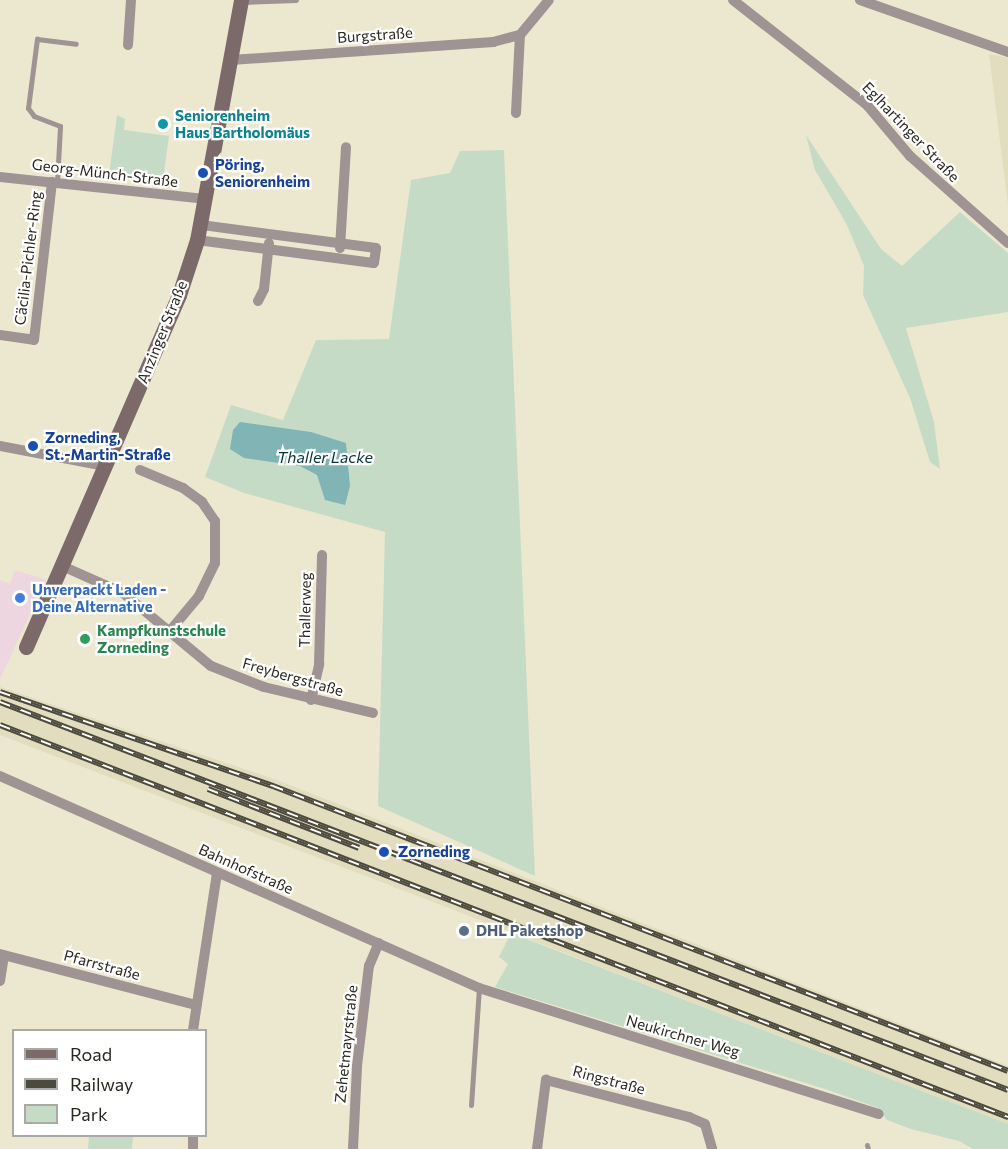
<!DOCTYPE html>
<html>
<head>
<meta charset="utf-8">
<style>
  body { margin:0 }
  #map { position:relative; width:1008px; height:1149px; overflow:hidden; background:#ece8d0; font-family:Commissioner,sans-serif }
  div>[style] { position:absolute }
  .industrial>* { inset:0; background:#eed6e0 }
  .built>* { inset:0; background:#e3ddbf }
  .green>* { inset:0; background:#c6dbc6 }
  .water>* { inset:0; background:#81b4b5 }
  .lane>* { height:5px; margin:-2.5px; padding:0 2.5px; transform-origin:2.5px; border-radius:2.5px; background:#9f9393 }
  .street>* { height:10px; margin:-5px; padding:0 5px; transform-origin:5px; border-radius:5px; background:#9f9393 }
  .secondary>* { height:15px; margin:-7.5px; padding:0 7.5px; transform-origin:7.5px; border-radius:7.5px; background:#7c6a6b }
  .rail>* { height:6px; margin-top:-3px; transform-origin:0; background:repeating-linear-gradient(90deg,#fff 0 11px,#4c493e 0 22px); box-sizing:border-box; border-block:2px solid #4c493e }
  .dots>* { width:16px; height:16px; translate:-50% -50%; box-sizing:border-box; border:3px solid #fff; border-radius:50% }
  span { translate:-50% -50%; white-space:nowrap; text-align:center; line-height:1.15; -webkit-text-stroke:4.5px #fff; paint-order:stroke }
  .street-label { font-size:15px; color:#29271e }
  .culture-label { font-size:15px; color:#0d838f; font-weight:700 }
  .left { translate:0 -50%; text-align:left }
  .transit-label { font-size:15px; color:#164399; font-weight:700 }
  .shop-label { font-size:15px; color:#366cbe; font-weight:700 }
  .leisure-label { font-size:15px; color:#27864d; font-weight:700 }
  .service-label { font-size:15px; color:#4e5e75; font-weight:700 }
  .water-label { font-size:16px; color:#033739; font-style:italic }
  .legend { position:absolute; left:12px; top:1029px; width:195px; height:108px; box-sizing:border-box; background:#fff; border:2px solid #a9a9a5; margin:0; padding:8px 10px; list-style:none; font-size:18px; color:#29271e }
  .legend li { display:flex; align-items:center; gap:12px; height:30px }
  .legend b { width:30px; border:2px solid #a9a9a5 }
</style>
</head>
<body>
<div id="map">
  <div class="industrial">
    <i style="clip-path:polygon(15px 570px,46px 580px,0 679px,0 580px,10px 584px)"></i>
  </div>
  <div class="built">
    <i style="clip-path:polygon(989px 54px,1008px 58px,1008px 205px)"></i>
    <i style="clip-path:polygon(0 687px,277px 780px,1008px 1066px,1008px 1124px,0 735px)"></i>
  </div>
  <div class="green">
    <i style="clip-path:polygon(117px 115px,125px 119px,124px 130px,169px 136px,163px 180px,109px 175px)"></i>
    <i style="clip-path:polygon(806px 135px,881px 249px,902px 266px,960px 212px,1008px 253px,1008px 312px,906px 328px,934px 422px,940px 469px,930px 462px,910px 398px,863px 295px,864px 266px,847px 225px,815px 170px)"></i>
    <i style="clip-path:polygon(504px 150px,535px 876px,378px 806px,385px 532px,244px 493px,205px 477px,231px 405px,283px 420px,316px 340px,389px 339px,411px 180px,450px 173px,460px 151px)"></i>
    <i style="clip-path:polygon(511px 933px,1008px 1124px,1008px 1149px,973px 1149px,959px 1141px,911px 1129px,887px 1120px,878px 1108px,828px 1090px,495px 987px,508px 964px,499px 957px)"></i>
    <i style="clip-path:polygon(89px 1136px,133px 1136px,132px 1149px,88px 1149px)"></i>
  </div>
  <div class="water">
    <i style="clip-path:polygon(240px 422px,311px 432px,346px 443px,350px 486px,345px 505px,325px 500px,317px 475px,300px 466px,244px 458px,230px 449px,233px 430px)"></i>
  </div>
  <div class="lane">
    <i style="left:242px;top:2px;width:54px;rotate:-2.1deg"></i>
    <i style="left:57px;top:182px;width:56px;rotate:-86.9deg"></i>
    <i style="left:60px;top:126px;width:28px;rotate:-159deg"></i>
    <i style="left:34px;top:116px;width:10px;rotate:-127deg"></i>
    <i style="left:28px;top:108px;width:70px;rotate:-82.6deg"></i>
    <i style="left:37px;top:39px;width:39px;rotate:7deg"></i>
    <i style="left:471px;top:1105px;width:117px;rotate:-86.1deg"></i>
    <i style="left:867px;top:1145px;width:4px;rotate:76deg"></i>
  </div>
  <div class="street">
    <i style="left:733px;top:0;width:170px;rotate:38.1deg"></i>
    <i style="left:867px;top:105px;width:67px;rotate:49.9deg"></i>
    <i style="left:910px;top:156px;width:131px;rotate:41.6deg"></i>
    <i style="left:860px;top:0;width:157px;rotate:19.4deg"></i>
    <i style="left:128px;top:45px;width:45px;rotate:-86.2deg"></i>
    <i style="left:231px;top:60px;width:263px;rotate:-3.9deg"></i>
    <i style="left:493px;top:42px;width:28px;rotate:-15deg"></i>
    <i style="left:520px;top:35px;width:45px;rotate:-50.4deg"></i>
    <i style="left:516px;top:113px;width:78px;rotate:-87.1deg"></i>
    <i style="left:0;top:177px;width:208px;rotate:6.1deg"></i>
    <i style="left:197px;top:240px;width:178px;rotate:7.4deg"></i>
    <i style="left:374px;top:263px;width:15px;rotate:-82deg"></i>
    <i style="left:376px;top:248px;width:177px;rotate:-172.5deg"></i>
    <i style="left:340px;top:248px;width:101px;rotate:-86.6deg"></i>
    <i style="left:258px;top:301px;width:13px;rotate:-63deg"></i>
    <i style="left:264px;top:289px;width:46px;rotate:-83.8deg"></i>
    <i style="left:0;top:335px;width:34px;rotate:8deg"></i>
    <i style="left:34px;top:340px;width:159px;rotate:-83.5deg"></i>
    <i style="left:0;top:446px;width:107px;rotate:10.8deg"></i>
    <i style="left:140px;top:470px;width:47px;rotate:22.7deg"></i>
    <i style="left:183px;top:488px;width:24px;rotate:36deg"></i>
    <i style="left:202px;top:502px;width:23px;rotate:56deg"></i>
    <i style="left:215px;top:521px;width:42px;rotate:90deg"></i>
    <i style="left:215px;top:563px;width:37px;rotate:116deg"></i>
    <i style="left:199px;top:596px;width:47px;rotate:129.8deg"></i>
    <i style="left:60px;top:565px;width:69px;rotate:24deg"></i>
    <i style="left:123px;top:593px;width:114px;rotate:39.7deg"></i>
    <i style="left:211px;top:666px;width:57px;rotate:21.6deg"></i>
    <i style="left:264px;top:687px;width:112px;rotate:13.4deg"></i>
    <i style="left:311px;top:700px;width:37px;rotate:-77deg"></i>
    <i style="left:319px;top:664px;width:109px;rotate:-88.4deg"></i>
    <i style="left:0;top:776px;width:524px;rotate:23.87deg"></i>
    <i style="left:479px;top:988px;width:419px;rotate:17.5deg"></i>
    <i style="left:0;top:954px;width:203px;rotate:14.6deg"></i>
    <i style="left:0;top:981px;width:26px;rotate:-81deg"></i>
    <i style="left:193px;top:1030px;width:159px;rotate:-81.3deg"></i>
    <i style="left:193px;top:1136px;width:13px;rotate:90deg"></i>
    <i style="left:353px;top:1149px;width:83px;rotate:-87.2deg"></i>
    <i style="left:357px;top:1066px;width:101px;rotate:-83.2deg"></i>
    <i style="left:369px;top:966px;width:25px;rotate:-67deg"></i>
    <i style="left:537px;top:1149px;width:70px;rotate:-82.6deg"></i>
    <i style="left:546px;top:1080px;width:148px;rotate:14.5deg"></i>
    <i style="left:689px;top:1117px;width:17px;rotate:24deg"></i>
    <i style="left:705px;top:1124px;width:26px;rotate:74deg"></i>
  </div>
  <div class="secondary">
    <i style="left:26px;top:647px;width:384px;rotate:-66.5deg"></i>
    <i style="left:179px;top:295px;width:58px;rotate:-71.9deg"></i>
    <i style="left:197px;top:240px;width:244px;rotate:-79.6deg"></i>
  </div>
  <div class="rail">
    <i style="left:0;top:692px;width:289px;rotate:19deg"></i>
    <i style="left:273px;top:786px;width:788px;rotate:21.19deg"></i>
    <i style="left:0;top:702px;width:1080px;rotate:21.05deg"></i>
    <i style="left:0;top:725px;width:1082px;rotate:21.25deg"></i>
    <i style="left:208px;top:789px;width:162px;rotate:21.3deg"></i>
  </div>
  <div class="dots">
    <i style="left:163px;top:124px;background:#0f9aa8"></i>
    <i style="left:203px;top:173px;background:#1a4fb4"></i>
    <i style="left:33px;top:446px;background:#1a4fb4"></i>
    <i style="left:20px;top:598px;background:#3f7fe0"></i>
    <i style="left:85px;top:639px;background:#2e9e5b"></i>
    <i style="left:384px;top:852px;background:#1a4fb4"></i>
    <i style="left:464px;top:931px;background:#5c6f8a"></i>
  </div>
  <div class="street-label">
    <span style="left:375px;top:35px;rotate:-4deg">Burgstraße</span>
    <span style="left:911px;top:132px;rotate:46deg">Eglhartinger Straße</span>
    <span style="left:105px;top:173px;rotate:7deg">Georg-Münch-Straße</span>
    <span style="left:28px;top:258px;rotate:-83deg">Cäcilia-Pichler-Ring</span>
    <span style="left:162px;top:332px;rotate:-68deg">Anzinger Straße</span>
    <span style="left:305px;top:610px;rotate:-89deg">Thallerweg</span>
    <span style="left:293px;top:677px;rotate:16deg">Freybergstraße</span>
    <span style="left:246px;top:869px;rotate:24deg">Bahnhofstraße</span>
    <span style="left:102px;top:965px;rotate:15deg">Pfarrstraße</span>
    <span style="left:683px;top:1036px;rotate:16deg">Neukirchner Weg</span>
    <span style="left:346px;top:1044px;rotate:-84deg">Zehetmayrstraße</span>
    <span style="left:609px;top:1080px;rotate:15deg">Ringstraße</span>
  </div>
  <div class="culture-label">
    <span class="left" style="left:175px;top:124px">Seniorenheim<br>Haus Bartholomäus</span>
  </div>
  <div class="transit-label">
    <span class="left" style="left:215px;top:173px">Pöring,<br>Seniorenheim</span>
    <span class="left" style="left:45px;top:446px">Zorneding,<br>St.-Martin-Straße</span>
    <span class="left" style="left:398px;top:852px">Zorneding</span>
  </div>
  <div class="shop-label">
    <span class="left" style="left:32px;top:598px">Unverpackt Laden -<br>Deine Alternative</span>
  </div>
  <div class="leisure-label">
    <span class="left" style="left:97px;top:639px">Kampfkunstschule<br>Zorneding</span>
  </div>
  <div class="service-label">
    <span class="left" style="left:476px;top:931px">DHL Paketshop</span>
  </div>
  <div class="water-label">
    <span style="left:325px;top:457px">Thaller Lacke</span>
  </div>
  <ul class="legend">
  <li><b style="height:8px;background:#7c6a6b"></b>Road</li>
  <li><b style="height:8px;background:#4c493e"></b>Railway</li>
  <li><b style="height:16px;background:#c6dbc6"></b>Park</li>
  </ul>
</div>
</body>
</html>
